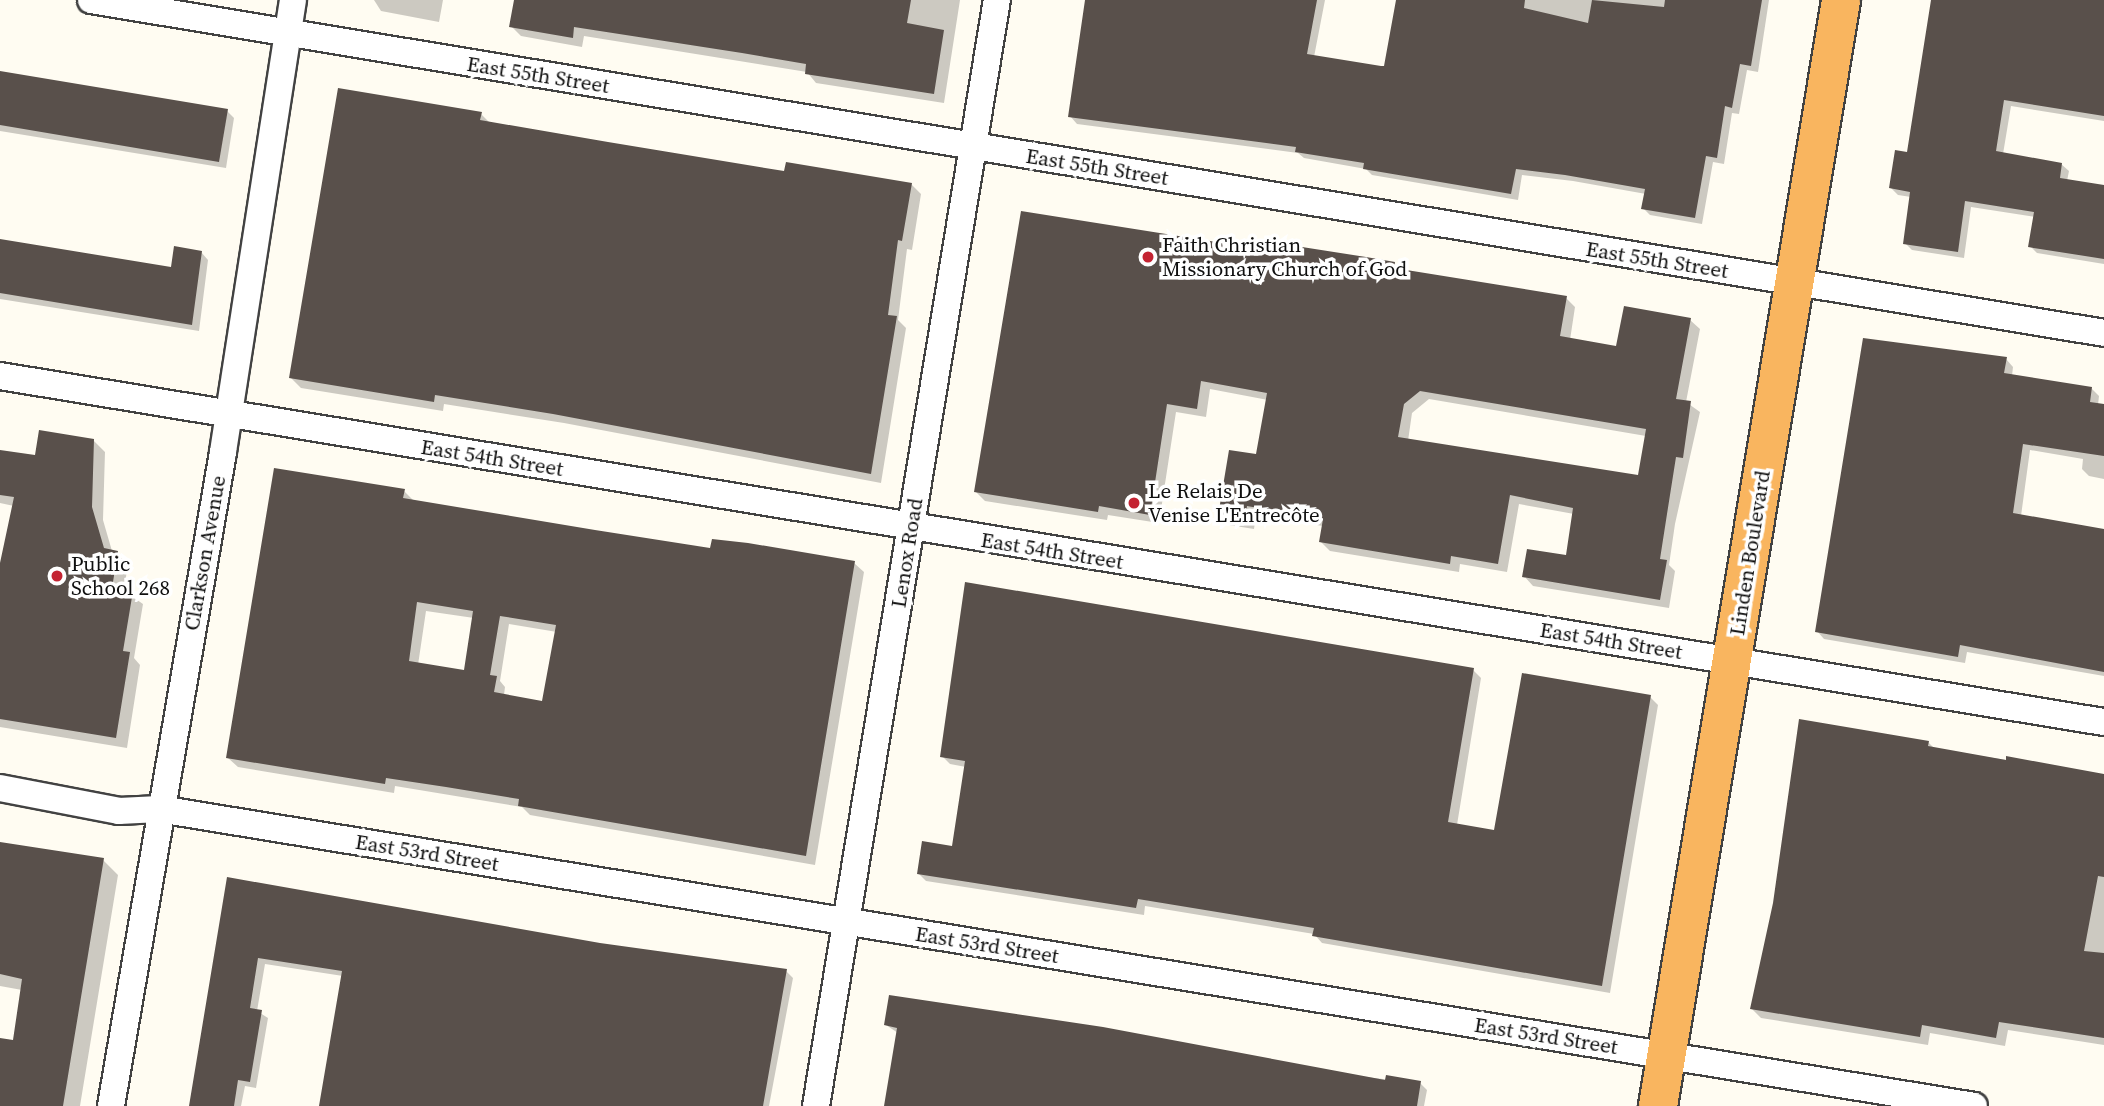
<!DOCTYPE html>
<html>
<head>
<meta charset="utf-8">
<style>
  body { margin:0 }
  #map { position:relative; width:2104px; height:1106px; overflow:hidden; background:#fffcf2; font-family:"Source Serif 4",serif }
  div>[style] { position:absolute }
  .shadow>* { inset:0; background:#0003 }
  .building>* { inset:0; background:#59504b }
  .roads { filter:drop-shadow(2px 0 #424242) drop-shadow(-2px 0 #424242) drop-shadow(0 2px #424242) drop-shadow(0 -2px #424242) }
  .minor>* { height:26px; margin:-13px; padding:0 13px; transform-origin:13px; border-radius:13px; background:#fff }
  .trunk>* { height:38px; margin:-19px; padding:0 19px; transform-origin:19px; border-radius:19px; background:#f9b55f }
  .dots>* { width:19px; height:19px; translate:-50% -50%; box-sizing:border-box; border:4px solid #fff; border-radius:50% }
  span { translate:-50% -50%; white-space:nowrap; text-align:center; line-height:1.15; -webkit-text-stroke:7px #fff; paint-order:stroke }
  .street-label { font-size:21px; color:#0f0f0f }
  .poi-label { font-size:21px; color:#0f0f0f }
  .left { translate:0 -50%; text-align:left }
</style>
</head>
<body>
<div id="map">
  <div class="shadow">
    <i style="clip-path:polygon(374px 0,443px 0,439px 22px,381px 11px)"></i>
    <i style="clip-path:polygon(515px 0,960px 0,944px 103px,816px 83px,807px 72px,584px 36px,582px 47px,521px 36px,511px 26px)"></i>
    <i style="clip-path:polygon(1088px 0,1325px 0,1314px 57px,1386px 68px,1409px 0,1769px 0,1758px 72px,1747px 70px,1739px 114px,1732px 113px,1724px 164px,1713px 162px,1702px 224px,1650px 215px,1643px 208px,1646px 194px,1573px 181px,1522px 175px,1518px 200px,1372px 175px,1366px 169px,1304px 158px,1298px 153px,1077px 124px,1070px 116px)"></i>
    <i style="clip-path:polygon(1934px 0,2104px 0,2104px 121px,2011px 106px,2003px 154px,2061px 164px,2069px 171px,2067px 181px,2104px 187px,2104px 264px,2037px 253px,2030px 246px,2035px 217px,1971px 207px,1964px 258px,1912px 250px,1905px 243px,1911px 197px,1898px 195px,1891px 188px,1909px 154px)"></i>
    <i style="clip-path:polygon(0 73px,227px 111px,234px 118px,226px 168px,0 131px)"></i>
    <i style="clip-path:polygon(481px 114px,491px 124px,786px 173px,911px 184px,921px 194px,912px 250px,907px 249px,898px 320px,906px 328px,881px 483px,564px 423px,444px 404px,443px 411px,301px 388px,291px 378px)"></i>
    <i style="clip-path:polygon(0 240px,172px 269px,201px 252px,208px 260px,199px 331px,0 299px)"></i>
    <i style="clip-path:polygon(evenodd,1250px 249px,1394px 264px,1401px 270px,1566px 298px,1575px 307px,1570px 340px,1618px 348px,1690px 320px,1700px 329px,1686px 402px,1700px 412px,1675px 524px,1669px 565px,1675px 571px,1669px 608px,1533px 586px,1524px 576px,1567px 557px,1574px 514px,1519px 504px,1507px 572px,1460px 564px,1459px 572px,1330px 551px,1321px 542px,1323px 526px,1256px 515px,1254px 529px,1229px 525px,1220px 516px,1258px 456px,1268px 400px,1210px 389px,1206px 417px,1176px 412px,1159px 523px,1108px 515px,1107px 520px,985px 501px,976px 492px,1250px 249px,1429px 399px,1646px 436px,1640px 477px,1408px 441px,1412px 413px,1429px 399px)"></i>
    <i style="clip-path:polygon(2006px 359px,2013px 367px,2012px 376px,2091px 388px,2099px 396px,2098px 405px,2104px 406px,2104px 479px,2089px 476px,2082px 469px,2083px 459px,2030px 450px,2021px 516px,2104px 531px,2104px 676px,1967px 652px,1965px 663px,1824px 639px,1817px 631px)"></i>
    <i style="clip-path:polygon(93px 440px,105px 452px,103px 520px,112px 551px,128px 563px,124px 591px,143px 604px,134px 658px,140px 665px,127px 748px,0 727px,0 565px,14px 506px,0 503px,0 452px,36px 457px)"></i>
    <i style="clip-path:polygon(evenodd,404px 491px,414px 501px,711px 550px,854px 563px,864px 572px,815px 865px,530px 815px,522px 807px,395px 786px,394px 793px,238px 767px,228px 758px,404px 491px,426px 611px,474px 618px,465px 672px,418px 665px,426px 611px,404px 491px,509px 624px,557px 632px,544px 703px,504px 695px,505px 687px,500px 681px,509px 624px)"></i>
    <i style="clip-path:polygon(1473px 670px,1481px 678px,1457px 825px,1496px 832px,1650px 697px,1658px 705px,1610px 993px,1322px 943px,1314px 934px,1145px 906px,1144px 915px,926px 881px,918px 873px,954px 848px,966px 767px,950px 764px,942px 756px)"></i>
    <i style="clip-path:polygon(1928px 742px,1935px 749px,2104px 775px,2104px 1045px,2008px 1030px,2005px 1046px,1930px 1033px,1928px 1045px,1761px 1018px,1752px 1009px)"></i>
    <i style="clip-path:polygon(0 844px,103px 860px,118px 875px,80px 1106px,0 1106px,0 1039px,14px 1042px,22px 990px,0 986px)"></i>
    <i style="clip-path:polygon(228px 879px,599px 944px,786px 971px,793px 978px,769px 1106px,321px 1106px,343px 976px,265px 964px,257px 1011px,268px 1018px,256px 1088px,245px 1086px,241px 1106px,190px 1106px)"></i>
    <i style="clip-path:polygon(886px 1025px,1420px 1083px,1427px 1090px,1424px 1106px,886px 1106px,898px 1033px)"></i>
  </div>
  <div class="building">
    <i style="clip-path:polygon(514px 0,911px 0,907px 23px,944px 30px,934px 94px,805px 74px,806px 64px,742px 53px,574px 27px,573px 38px,509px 27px)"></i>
    <i style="clip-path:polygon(1085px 0,1317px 0,1307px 54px,1381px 66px,1384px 66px,1396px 0,1525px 0,1524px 8px,1588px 23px,1592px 0,1664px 7px,1665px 0,1762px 0,1751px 66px,1740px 64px,1732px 108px,1725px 106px,1717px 158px,1706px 156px,1695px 218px,1641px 209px,1645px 189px,1565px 175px,1516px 169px,1511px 194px,1363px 169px,1364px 163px,1295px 152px,1296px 147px,1068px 117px)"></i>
    <i style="clip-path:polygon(1931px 0,2104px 0,2104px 116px,2004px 100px,1996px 151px,2062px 163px,2060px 178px,2104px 185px,2104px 259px,2028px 247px,2034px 212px,1965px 201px,1958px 252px,1903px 244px,1910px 192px,1889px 188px,1895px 150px,1907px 152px)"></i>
    <i style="clip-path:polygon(0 71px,228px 109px,219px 162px,0 125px)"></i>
    <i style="clip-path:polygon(338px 88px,482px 112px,480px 120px,608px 142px,784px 171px,786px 162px,912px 183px,902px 241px,898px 240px,888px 315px,897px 316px,871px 474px,553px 414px,435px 395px,434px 402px,289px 378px)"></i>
    <i style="clip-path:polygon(evenodd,1021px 211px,1248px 247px,1250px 239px,1366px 257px,1395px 262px,1394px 268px,1567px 296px,1560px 336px,1616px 346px,1624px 306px,1691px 318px,1676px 399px,1691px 401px,1683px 458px,1676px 457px,1667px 514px,1660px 559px,1667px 560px,1660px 600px,1522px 577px,1527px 549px,1566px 555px,1573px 508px,1510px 495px,1498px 564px,1451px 556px,1450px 564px,1319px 542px,1323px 519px,1292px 514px,1247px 506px,1245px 520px,1218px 516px,1229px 450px,1256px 454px,1267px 393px,1201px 381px,1197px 409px,1167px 404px,1150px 515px,1099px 506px,1098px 512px,974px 492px,1021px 211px,1420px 391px,1646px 429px,1638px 475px,1398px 437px,1404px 404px,1420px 391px)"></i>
    <i style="clip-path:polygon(0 239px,171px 267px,174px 246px,202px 251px,192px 325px,0 293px)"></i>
    <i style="clip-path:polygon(1863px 338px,2007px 357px,2004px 373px,2092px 387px,2090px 402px,2104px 404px,2104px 456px,2023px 444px,2013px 513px,2104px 529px,2104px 672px,1960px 645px,1958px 657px,1815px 632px)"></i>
    <i style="clip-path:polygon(39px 430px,94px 439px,92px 507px,104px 548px,118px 551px,112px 588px,133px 591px,123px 651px,130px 652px,116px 738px,0 719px,0 563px,14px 497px,0 495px,0 450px,35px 455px)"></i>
    <i style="clip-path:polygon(evenodd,274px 468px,405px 489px,403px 498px,595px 530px,710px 548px,712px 539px,748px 543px,855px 561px,806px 856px,518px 806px,519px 799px,446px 787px,386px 778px,385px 784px,226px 758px,274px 468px,417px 602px,473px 611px,464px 670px,409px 661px,417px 602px,274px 468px,500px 616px,556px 625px,542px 701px,494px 692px,497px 676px,490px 675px,500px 616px)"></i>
    <i style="clip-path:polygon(965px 582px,1474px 668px,1448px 822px,1494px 830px,1522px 673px,1651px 695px,1602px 986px,1312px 936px,1314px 928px,1138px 899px,1136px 908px,917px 874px,922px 841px,952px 846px,965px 761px,940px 757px)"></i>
    <i style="clip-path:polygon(1799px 719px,1929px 741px,1928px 746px,2006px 760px,2006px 756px,2104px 774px,2104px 877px,2098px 876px,2084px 951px,2104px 953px,2104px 1038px,1999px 1022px,1996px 1038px,1922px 1025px,1920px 1037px,1750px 1009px,1773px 903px)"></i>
    <i style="clip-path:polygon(0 842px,104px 858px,63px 1106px,0 1106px,0 1038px,13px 1040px,22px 979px,0 974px)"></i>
    <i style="clip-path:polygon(227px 877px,600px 943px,787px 969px,763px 1106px,319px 1106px,342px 971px,258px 958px,250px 1008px,262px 1010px,250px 1082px,238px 1080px,234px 1106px,189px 1106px)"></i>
    <i style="clip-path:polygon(889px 995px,1103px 1027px,1385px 1080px,1386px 1075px,1421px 1081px,1417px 1106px,884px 1106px,897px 1028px,884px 1025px)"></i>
  </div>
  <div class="roads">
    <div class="minor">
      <i style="left:91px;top:0;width:2040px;rotate:9.39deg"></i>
      <i style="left:0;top:376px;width:2132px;rotate:9.34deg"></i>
      <i style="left:0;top:788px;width:121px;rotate:10.9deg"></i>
      <i style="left:119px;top:811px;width:40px;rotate:-2.9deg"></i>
      <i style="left:159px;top:809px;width:1839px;rotate:9.29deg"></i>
      <i style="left:111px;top:1106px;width:664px;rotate:-80.28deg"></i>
      <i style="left:223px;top:452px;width:457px;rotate:-81.2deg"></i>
      <i style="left:816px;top:1106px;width:1121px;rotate:-80.71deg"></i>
    </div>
    <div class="trunk">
      <i style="left:1658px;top:1106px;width:1121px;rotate:-80.6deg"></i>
    </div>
  </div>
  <div class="dots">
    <i style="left:1148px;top:257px;background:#c42332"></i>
    <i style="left:1134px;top:503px;background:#c42332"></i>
    <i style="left:57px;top:576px;background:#c42332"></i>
  </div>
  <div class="street-label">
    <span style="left:538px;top:75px;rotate:9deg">East 55th Street</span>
    <span style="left:1097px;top:167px;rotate:9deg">East 55th Street</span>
    <span style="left:1657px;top:260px;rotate:9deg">East 55th Street</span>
    <span style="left:492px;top:458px;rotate:9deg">East 54th Street</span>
    <span style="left:1052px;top:551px;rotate:9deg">East 54th Street</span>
    <span style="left:205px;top:553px;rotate:-80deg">Clarkson Avenue</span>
    <span style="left:907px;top:553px;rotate:-81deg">Lenox Road</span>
    <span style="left:1750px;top:553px;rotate:-81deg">Linden Boulevard</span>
    <span style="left:1611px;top:641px;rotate:9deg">East 54th Street</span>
    <span style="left:427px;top:853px;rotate:9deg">East 53rd Street</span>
    <span style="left:987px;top:945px;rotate:9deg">East 53rd Street</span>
    <span style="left:1546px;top:1036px;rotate:9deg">East 53rd Street</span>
  </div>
  <div class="poi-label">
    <span class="left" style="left:1162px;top:257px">Faith Christian<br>Missionary Church of God</span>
    <span class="left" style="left:1148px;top:503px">Le Relais De<br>Venise L'Entrecôte</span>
    <span class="left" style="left:71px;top:576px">Public<br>School 268</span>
  </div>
</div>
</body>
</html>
